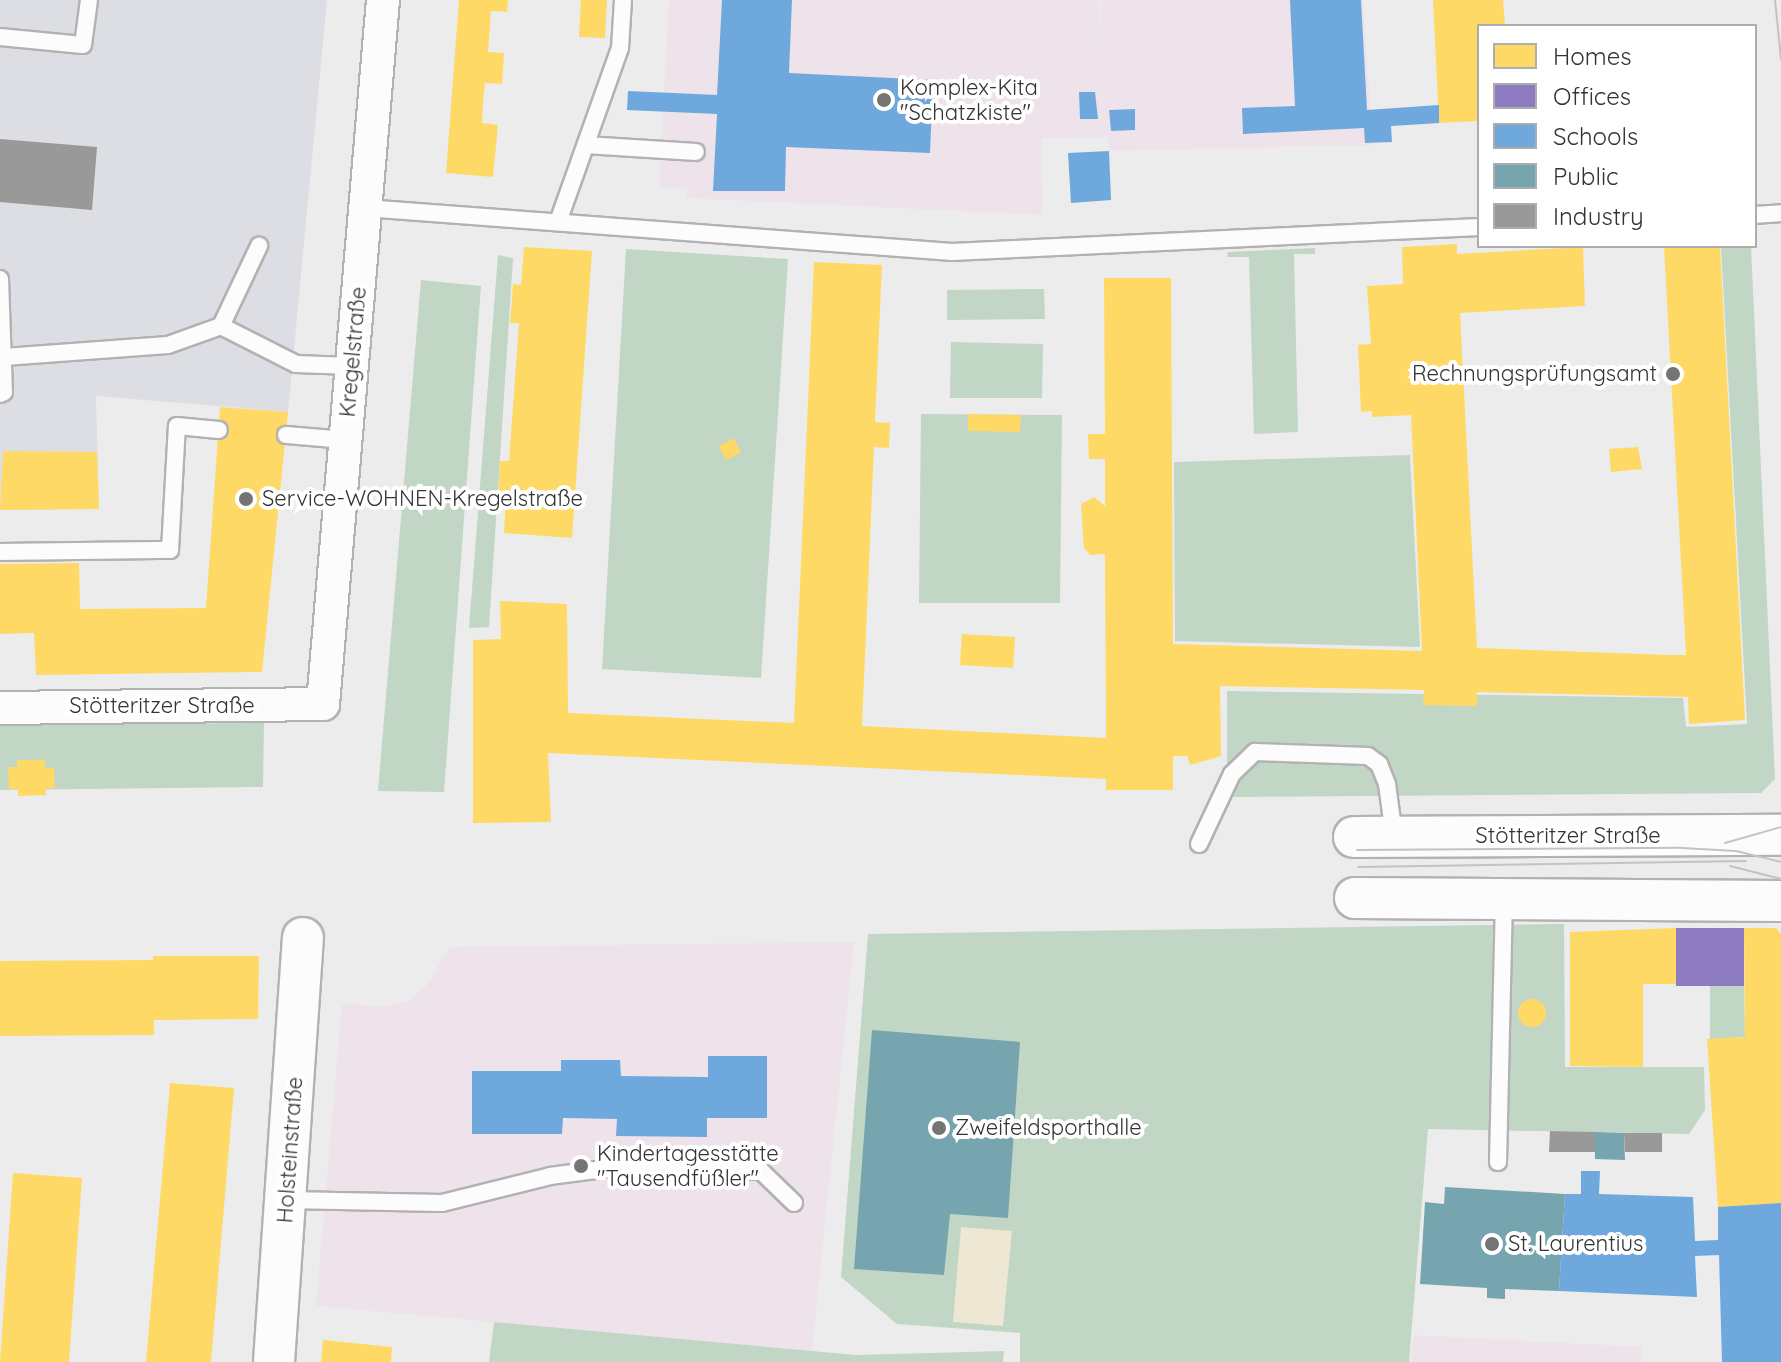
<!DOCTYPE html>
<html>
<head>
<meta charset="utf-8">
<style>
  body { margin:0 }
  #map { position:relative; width:1781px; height:1362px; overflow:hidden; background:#ececed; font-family:Quicksand,sans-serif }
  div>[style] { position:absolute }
  .built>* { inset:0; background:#dddee3 }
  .education>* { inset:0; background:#efe3eb }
  .green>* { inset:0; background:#c2d6c5 }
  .sand>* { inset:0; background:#ede7d3 }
  .homes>* { inset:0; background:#ffd966 }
  .round { border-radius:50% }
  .offices>* { inset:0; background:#8e7cc3 }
  .schools>* { inset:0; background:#6fa8dc }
  .public>* { inset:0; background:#76a5af }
  .industry>* { inset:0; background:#999 }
  .roads { filter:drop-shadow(2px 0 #b2b2b3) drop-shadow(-2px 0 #b2b2b3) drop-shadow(0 2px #b2b2b3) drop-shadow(0 -2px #b2b2b3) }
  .service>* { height:16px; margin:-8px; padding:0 8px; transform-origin:8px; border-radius:8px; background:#fcfcfc }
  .minor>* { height:32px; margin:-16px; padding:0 16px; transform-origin:16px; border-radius:16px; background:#fcfcfc }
  .tertiary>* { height:40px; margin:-20px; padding:0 20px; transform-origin:20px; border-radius:20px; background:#fcfcfc }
  .tram>* { height:2px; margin:-1px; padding:0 1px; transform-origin:1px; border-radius:1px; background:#c3c3c3 }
  .dots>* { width:22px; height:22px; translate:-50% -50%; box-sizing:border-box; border:4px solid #fff; border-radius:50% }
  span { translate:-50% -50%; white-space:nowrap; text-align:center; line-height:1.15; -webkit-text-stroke:8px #fff; paint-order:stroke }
  .poi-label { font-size:22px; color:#333 }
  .left { translate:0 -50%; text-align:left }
  .right { translate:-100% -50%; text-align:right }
  .street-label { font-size:22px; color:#333 }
  .legend { position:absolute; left:1477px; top:24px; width:280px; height:224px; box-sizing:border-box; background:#fff; border:2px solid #adadad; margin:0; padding:10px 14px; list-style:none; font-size:24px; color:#333 }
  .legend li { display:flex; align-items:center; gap:16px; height:40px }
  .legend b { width:40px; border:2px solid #adadad }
</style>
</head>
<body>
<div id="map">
  <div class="built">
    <i style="clip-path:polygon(0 0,327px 0,288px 412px,96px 396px,99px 509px,0 510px)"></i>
  </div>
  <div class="education">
    <i style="clip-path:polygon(669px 0,1099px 0,1103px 53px,1101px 0,1363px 0,1373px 145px,1109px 151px,1107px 137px,1042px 138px,1043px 215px,687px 198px,687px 189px,659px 187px)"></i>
    <i style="clip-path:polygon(854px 942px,812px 1351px,316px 1306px,342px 1004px,386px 1006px,408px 1001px,426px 986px,450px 947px)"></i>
    <i style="clip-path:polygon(1414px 1335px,1642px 1347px,1641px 1362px,1411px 1362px)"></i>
  </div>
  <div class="green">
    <i style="clip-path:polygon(1721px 246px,1751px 246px,1775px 779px,1761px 793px,1227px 797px,1227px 691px,1683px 698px,1686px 727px,1747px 724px)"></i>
    <i style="clip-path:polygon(1315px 248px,1315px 254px,1294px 254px,1298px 432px,1254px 434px,1249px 257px,1227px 257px,1228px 252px)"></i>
    <i style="clip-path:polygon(626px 249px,788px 259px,761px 678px,602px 669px)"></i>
    <i style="clip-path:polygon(498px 255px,513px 258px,489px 627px,469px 628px)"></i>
    <i style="clip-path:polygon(421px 280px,481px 286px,444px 792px,378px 791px)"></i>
    <i style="clip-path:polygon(1044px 289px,1045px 319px,947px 320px,947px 290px)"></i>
    <i style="clip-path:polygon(951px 342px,1043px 344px,1042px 398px,950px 398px)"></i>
    <i style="clip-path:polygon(921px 414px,1062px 415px,1060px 603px,919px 603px)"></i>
    <i style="clip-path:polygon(1410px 455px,1420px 647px,1175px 641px,1174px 462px)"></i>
    <i style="clip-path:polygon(264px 723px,263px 787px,0 790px,0 725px)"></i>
    <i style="clip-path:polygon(1564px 924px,1565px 1067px,1704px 1067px,1705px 1110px,1689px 1134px,1428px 1129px,1409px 1362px,1020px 1362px,1020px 1333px,897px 1324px,841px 1277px,868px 934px)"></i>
    <i style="clip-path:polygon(1710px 986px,1744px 986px,1745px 1037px,1710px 1039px)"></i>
    <i style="clip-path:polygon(494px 1322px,856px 1355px,1004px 1351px,1003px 1362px,489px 1362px)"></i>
  </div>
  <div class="sand">
    <i style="clip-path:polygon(961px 1227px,1012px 1231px,1003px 1326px,953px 1322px)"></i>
  </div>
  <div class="homes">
    <i style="clip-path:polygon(459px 0,508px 0,507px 12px,491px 11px,488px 52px,504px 53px,502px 84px,485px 83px,483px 102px,482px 123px,498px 125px,493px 177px,446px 173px)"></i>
    <i style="clip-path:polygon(581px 0,607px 0,605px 38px,579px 37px)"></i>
    <i style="clip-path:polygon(1433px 0,1503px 0,1505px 26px,1479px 26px,1479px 121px,1439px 123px)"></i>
    <i style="clip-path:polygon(1457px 244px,1457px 254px,1583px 247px,1585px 306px,1460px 313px,1477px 648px,1670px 655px,1686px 655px,1664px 246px,1720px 246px,1745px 720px,1689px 724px,1688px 697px,1477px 692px,1477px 706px,1423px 705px,1424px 690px,1220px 686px,1221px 756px,1190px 765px,1187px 756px,1173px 756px,1173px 790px,1106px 790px,1106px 779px,548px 753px,551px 822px,473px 823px,473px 640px,501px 639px,500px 601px,567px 604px,568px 713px,794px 723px,814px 262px,882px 265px,875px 422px,890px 423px,889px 448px,874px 447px,862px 726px,1106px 738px,1105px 554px,1090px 555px,1084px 548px,1081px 504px,1094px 497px,1105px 506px,1105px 459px,1089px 459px,1088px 434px,1105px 434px,1104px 278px,1171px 278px,1173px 644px,1422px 651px,1411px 415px,1372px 417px,1372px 411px,1361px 412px,1358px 345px,1371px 344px,1367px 286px,1403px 284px,1402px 247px)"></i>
    <i style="clip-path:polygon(524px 247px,592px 251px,572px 538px,504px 533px,506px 498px,498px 498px,500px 461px,509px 461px,519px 323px,510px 323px,513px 284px,521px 285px)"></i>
    <i style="clip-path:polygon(220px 407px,288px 412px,262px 672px,36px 675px,34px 633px,0 634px,0 564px,79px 563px,80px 609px,206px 608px)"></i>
    <i style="clip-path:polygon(968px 414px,1021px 415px,1020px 432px,968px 431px)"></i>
    <i style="clip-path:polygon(734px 438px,741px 453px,726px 460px,719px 446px)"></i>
    <i style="clip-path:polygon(1638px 447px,1642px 469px,1611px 472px,1609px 449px)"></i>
    <i style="clip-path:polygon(3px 451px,97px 452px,99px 509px,0 510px)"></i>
    <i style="clip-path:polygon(962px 634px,1015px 637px,1013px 668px,960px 665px)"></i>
    <i style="clip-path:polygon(17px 760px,45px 760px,45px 768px,54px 768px,55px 788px,46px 788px,46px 795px,18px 796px,18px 789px,9px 789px,8px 767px,17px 767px)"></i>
    <i style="clip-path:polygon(1676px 928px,1676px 984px,1643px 984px,1643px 1067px,1570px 1066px,1570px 932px)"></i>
    <i style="clip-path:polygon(1744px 928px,1776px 928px,1781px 934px,1781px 1203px,1718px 1207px,1707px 1039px,1745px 1037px)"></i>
    <i style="clip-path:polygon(153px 956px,259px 956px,258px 1019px,154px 1020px,154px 1035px,0 1036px,0 961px,153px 960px)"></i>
    <i class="round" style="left:1518px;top:999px;width:28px;height:28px"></i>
    <i style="clip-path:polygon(170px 1083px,234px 1088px,211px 1362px,146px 1362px)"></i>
    <i style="clip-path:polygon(13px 1173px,82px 1178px,69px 1362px,0 1362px)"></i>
    <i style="clip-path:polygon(323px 1340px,392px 1347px,391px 1362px,321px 1362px)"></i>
  </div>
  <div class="offices">
    <i style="clip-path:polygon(1676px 928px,1744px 928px,1744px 986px,1676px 986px)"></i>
  </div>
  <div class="schools">
    <i style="clip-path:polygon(722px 0,792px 0,789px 73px,933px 80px,930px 153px,786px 147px,785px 191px,713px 191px,717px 114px,627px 110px,628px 91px,717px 95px)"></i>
    <i style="clip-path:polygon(1290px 0,1361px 0,1367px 110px,1439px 105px,1439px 123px,1391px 126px,1392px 142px,1365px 143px,1364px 128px,1243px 134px,1242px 108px,1295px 106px)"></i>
    <i style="clip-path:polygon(1079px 92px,1095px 92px,1098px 119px,1080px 119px)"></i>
    <i style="clip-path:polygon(1135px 109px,1135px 130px,1111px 131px,1109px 110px)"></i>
    <i style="clip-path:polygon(1109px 151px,1111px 200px,1071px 203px,1068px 153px)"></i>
    <i style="clip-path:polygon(708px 1056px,767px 1056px,767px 1118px,707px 1118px,707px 1137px,616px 1136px,617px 1119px,563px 1118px,562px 1134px,472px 1134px,472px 1071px,561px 1071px,561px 1060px,620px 1060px,621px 1076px,708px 1077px)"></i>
    <i style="clip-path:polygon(1581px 1171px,1600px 1171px,1599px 1194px,1693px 1197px,1695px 1241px,1718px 1240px,1718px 1207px,1781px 1203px,1781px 1362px,1722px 1362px,1719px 1255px,1695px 1256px,1697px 1297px,1559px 1291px,1565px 1194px,1581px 1194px)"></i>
  </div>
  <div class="public">
    <i style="clip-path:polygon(872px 1030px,1020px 1042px,1008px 1218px,950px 1214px,944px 1275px,854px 1269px)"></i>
    <i style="clip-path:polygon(1595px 1132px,1624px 1133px,1625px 1160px,1595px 1159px)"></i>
    <i style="clip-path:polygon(1445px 1187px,1565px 1194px,1559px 1291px,1505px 1289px,1505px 1299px,1487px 1298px,1487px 1288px,1420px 1284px,1425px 1202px,1444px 1204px)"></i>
  </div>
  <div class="industry">
    <i style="clip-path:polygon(0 139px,97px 147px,92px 210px,0 202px)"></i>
    <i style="clip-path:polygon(1550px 1131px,1595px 1132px,1595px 1152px,1549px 1152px)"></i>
    <i style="clip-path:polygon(1624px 1133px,1662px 1133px,1662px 1152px,1625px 1152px)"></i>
  </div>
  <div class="roads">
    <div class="service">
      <i style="left:0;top:37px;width:83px;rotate:5.5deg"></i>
      <i style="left:83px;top:45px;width:45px;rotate:-82.4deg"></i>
      <i style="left:586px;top:145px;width:110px;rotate:3.6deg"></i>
      <i style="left:365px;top:208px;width:589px;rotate:4.29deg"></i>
      <i style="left:952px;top:252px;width:528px;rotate:-2.72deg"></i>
      <i style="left:1755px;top:215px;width:26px;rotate:-4deg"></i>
      <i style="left:558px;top:222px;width:185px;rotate:-70.4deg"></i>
      <i style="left:620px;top:48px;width:48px;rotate:-86.4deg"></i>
      <i style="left:0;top:279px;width:113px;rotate:88deg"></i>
      <i style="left:4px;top:392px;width:4px;rotate:153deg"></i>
      <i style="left:221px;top:326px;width:84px;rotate:26.9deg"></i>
      <i style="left:296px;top:364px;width:56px;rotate:2deg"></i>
      <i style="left:4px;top:357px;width:164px;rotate:-4.2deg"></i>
      <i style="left:168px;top:345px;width:56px;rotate:-19.7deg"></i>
      <i style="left:221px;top:326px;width:89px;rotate:-64.6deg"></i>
      <i style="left:286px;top:435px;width:60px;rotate:4.8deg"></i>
      <i style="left:0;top:552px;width:170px;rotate:-0.7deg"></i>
      <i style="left:170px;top:550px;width:124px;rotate:-86.8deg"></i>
      <i style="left:177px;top:426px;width:42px;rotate:5.4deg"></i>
      <i style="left:1199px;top:844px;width:77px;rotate:-64.8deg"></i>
      <i style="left:1232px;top:774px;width:32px;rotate:-44deg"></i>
      <i style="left:1255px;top:752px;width:113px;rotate:2deg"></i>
      <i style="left:1368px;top:756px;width:14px;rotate:36deg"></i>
      <i style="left:1379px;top:764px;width:22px;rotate:68deg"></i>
      <i style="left:1387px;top:784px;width:51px;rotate:82.2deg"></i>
      <i style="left:1498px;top:1162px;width:261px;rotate:-88.7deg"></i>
      <i style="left:286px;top:1200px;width:156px;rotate:1.1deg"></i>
      <i style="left:442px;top:1203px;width:111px;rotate:-14deg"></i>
      <i style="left:550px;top:1176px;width:69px;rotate:-7.5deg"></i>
      <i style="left:618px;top:1167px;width:143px;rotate:1.6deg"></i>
      <i style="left:761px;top:1171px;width:46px;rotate:44.1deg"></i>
    </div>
    <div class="minor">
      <i style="left:0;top:708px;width:323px;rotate:-0.7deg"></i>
      <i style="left:323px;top:704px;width:707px;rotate:-85.13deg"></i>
    </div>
    <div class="tertiary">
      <i style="left:1354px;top:837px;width:427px;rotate:-0.3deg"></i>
      <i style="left:1355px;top:898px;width:426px;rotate:0.4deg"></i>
      <i style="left:274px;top:1362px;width:425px;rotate:-86.1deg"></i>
    </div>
  </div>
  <div class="tram">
    <i style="left:1775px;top:0;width:59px;rotate:84.2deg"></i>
    <i style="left:1725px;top:843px;width:58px;rotate:-15.9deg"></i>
    <i style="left:1357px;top:850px;width:325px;rotate:-0.4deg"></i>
    <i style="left:1682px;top:848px;width:54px;rotate:3.2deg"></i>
    <i style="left:1736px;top:851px;width:46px;rotate:13.7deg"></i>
    <i style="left:1730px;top:866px;width:53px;rotate:14.3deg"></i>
    <i style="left:1358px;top:867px;width:388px;rotate:-0.9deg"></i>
  </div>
  <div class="dots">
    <i style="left:884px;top:100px;background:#747474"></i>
    <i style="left:1673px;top:374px;background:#747474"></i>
    <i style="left:246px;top:499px;background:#747474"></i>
    <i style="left:939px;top:1128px;background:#747474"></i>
    <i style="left:581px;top:1166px;background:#747474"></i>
    <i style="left:1492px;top:1244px;background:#747474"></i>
  </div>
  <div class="poi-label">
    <span class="left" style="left:900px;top:100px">Komplex-Kita<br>"Schatzkiste"</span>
    <span class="right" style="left:1657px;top:374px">Rechnungsprüfungsamt</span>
    <span class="left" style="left:262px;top:499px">Service-WOHNEN-Kregelstraße</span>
    <span class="left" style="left:955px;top:1128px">Zweifeldsporthalle</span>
    <span class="left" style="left:597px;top:1166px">Kindertagesstätte<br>"Tausendfüßler"</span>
    <span class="left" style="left:1508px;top:1244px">St. Laurentius</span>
  </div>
  <div class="street-label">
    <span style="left:353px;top:352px;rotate:-85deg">Kregelstraße</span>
    <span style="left:162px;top:706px">Stötteritzer Straße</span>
    <span style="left:1568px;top:836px">Stötteritzer Straße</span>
    <span style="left:290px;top:1150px;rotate:-86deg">Holsteinstraße</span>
  </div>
  <ul class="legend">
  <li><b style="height:22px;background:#ffd966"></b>Homes</li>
  <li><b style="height:22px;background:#8e7cc3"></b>Offices</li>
  <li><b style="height:22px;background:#6fa8dc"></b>Schools</li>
  <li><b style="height:22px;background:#76a5af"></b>Public</li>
  <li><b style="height:22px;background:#999"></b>Industry</li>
  </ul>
</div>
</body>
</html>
